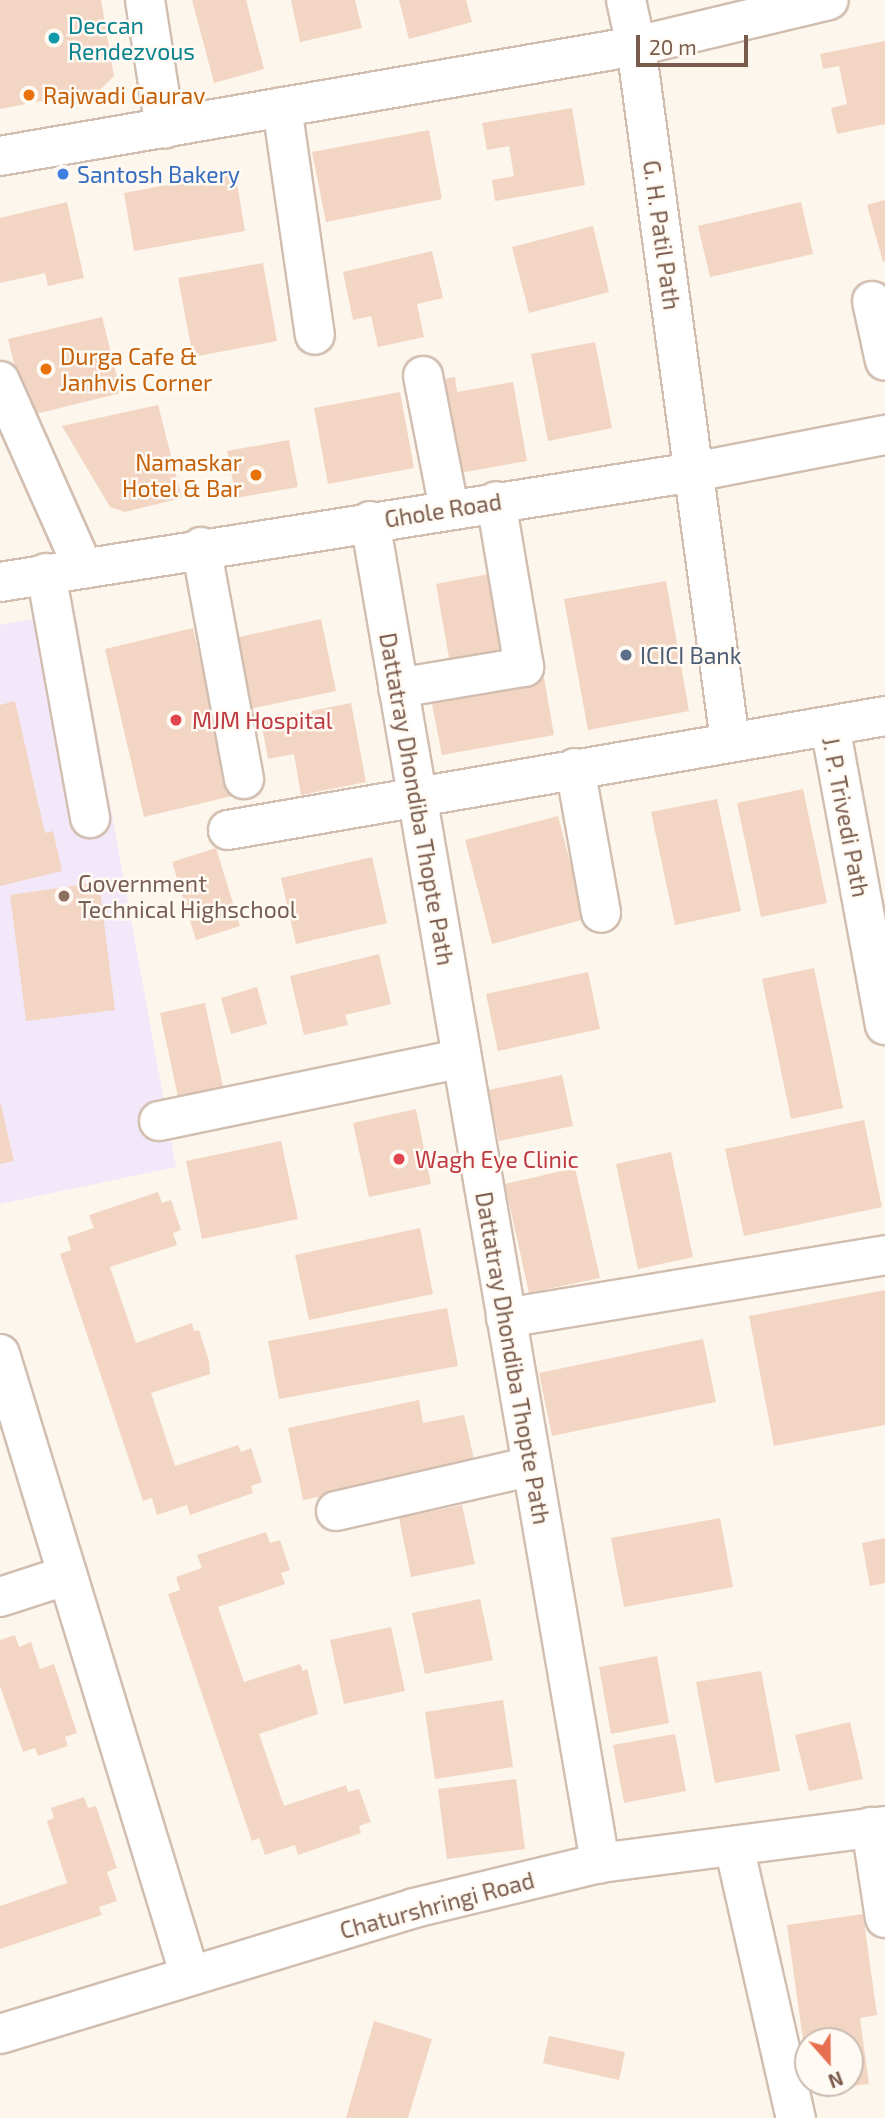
<!DOCTYPE html>
<html>
<head>
<meta charset="utf-8">
<style>
  body { margin:0 }
  #map { position:relative; width:885px; height:2118px; overflow:hidden; background:#fdf6ec; font-family:"Exo 2",sans-serif }
  div>[style] { position:absolute }
  .education>* { inset:0; background:#f3e8fa }
  .building>* { inset:0; background:#f3d5c3 }
  .roads { filter:drop-shadow(2px 0 #d1beb0) drop-shadow(-2px 0 #d1beb0) drop-shadow(0 2px #d1beb0) drop-shadow(0 -2px #d1beb0) }
  .minor>* { height:38px; margin:-19px; padding:0 19px; transform-origin:19px; border-radius:19px; background:#fff }
  .dots>* { width:19px; height:19px; translate:-50% -50%; box-sizing:border-box; border:4px solid #fffaf3; border-radius:50% }
  span { translate:-50% -50%; white-space:nowrap; text-align:center; line-height:1.15; -webkit-text-stroke:5px #fffaf3; paint-order:stroke }
  .culture-label { font-size:23px; color:#0d838f }
  .left { translate:0 -50%; text-align:left }
  .food-label { font-size:23px; color:#c56008 }
  .right { translate:-100% -50%; text-align:right }
  .shop-label { font-size:23px; color:#366cbe }
  .street-label { font-size:23px; color:#7a5c4d }
  .service-label { font-size:23px; color:#4e5e75 }
  .health-label { font-size:23px; color:#be3a42 }
  .education-label { font-size:23px; color:#785e54 }
  .north { position:absolute; left:794px; top:2027px; width:70px; height:70px; box-sizing:border-box; background:#fffaf3; border:2px solid #cabbb1; border-radius:50%; rotate:159deg; font-size:19px; font-weight:700; line-height:28px; text-align:center; color:#7a5c4d }
  .north::after { content:''; display:block; margin:auto; width:24px; height:32px; background:#e76f51; clip-path:polygon(50% 0,100% 100%,50% 72%,0 100%) }
  .scale { position:absolute; left:636px; top:35px; width:112px; height:32px; box-sizing:border-box; border:4px solid #7a5c4d; border-top:0; padding-left:9px; font-size:21px; line-height:24px; white-space:nowrap; color:#7a5c4d; -webkit-text-stroke:5px #fffaf3; paint-order:stroke }
</style>
</head>
<body>
<div id="map">
  <div class="education">
    <i style="clip-path:polygon(75px 611px,176px 1167px,0 1204px,0 625px)"></i>
  </div>
  <div class="building">
    <i style="clip-path:polygon(0 0,101px 0,114px 76px,100px 90px,0 109px)"></i>
    <i style="clip-path:polygon(192px 0,246px 0,264px 69px,214px 83px)"></i>
    <i style="clip-path:polygon(291px 0,355px 0,362px 28px,300px 42px)"></i>
    <i style="clip-path:polygon(399px 0,466px 0,472px 22px,409px 39px)"></i>
    <i style="clip-path:polygon(885px 41px,885px 124px,837px 134px,831px 108px,847px 104px,839px 66px,823px 69px,820px 54px)"></i>
    <i style="clip-path:polygon(572px 108px,585px 185px,495px 201px,492px 180px,514px 176px,509px 146px,487px 150px,482px 123px)"></i>
    <i style="clip-path:polygon(429px 130px,442px 199px,326px 222px,312px 152px)"></i>
    <i style="clip-path:polygon(235px 172px,245px 231px,134px 251px,124px 193px)"></i>
    <i style="clip-path:polygon(885px 200px,885px 261px,883px 262px,867px 205px)"></i>
    <i style="clip-path:polygon(67px 202px,84px 278px,48px 286px,45px 273px,0 283px,0 218px)"></i>
    <i style="clip-path:polygon(801px 202px,813px 254px,710px 277px,698px 226px)"></i>
    <i style="clip-path:polygon(593px 226px,609px 292px,529px 313px,512px 247px)"></i>
    <i style="clip-path:polygon(432px 251px,443px 298px,417px 304px,424px 337px,378px 347px,371px 316px,353px 320px,343px 272px)"></i>
    <i style="clip-path:polygon(263px 263px,277px 341px,193px 357px,178px 278px)"></i>
    <i style="clip-path:polygon(102px 317px,121px 393px,27px 416px,8px 339px)"></i>
    <i style="clip-path:polygon(595px 342px,612px 428px,548px 441px,531px 354px)"></i>
    <i style="clip-path:polygon(455px 377px,457px 392px,513px 382px,527px 461px,448px 475px,431px 381px)"></i>
    <i style="clip-path:polygon(400px 392px,414px 468px,328px 484px,314px 408px)"></i>
    <i style="clip-path:polygon(158px 405px,182px 498px,125px 512px,110px 507px,62px 426px)"></i>
    <i style="clip-path:polygon(289px 440px,298px 487px,236px 498px,227px 451px)"></i>
    <i style="clip-path:polygon(494px 573px,510px 665px,452px 675px,436px 584px)"></i>
    <i style="clip-path:polygon(666px 581px,689px 711px,588px 730px,564px 599px)"></i>
    <i style="clip-path:polygon(321px 619px,336px 691px,245px 710px,230px 639px)"></i>
    <i style="clip-path:polygon(193px 628px,232px 796px,144px 817px,105px 649px)"></i>
    <i style="clip-path:polygon(544px 678px,554px 735px,442px 755px,431px 699px)"></i>
    <i style="clip-path:polygon(15px 701px,45px 833px,53px 831px,62px 871px,0 886px,0 705px)"></i>
    <i style="clip-path:polygon(351px 703px,366px 782px,301px 795px,294px 754px,268px 759px,261px 721px)"></i>
    <i style="clip-path:polygon(803px 789px,827px 903px,761px 917px,737px 803px)"></i>
    <i style="clip-path:polygon(717px 799px,741px 911px,675px 925px,651px 812px)"></i>
    <i style="clip-path:polygon(558px 816px,585px 919px,492px 944px,465px 840px)"></i>
    <i style="clip-path:polygon(216px 848px,240px 926px,196px 940px,172px 862px)"></i>
    <i style="clip-path:polygon(372px 857px,387px 923px,296px 944px,281px 878px)"></i>
    <i style="clip-path:polygon(99px 882px,115px 1010px,26px 1021px,10px 895px)"></i>
    <i style="clip-path:polygon(379px 954px,391px 1004px,345px 1015px,348px 1025px,304px 1035px,290px 976px)"></i>
    <i style="clip-path:polygon(814px 968px,843px 1108px,791px 1119px,762px 979px)"></i>
    <i style="clip-path:polygon(588px 972px,600px 1029px,498px 1051px,486px 994px)"></i>
    <i style="clip-path:polygon(257px 987px,267px 1024px,231px 1034px,221px 998px)"></i>
    <i style="clip-path:polygon(205px 1003px,225px 1096px,180px 1106px,160px 1013px)"></i>
    <i style="clip-path:polygon(562px 1075px,573px 1126px,499px 1141px,488px 1090px)"></i>
    <i style="clip-path:polygon(0 1101px,14px 1161px,0 1164px)"></i>
    <i style="clip-path:polygon(416px 1109px,431px 1184px,369px 1197px,353px 1123px)"></i>
    <i style="clip-path:polygon(864px 1120px,882px 1207px,744px 1236px,725px 1149px)"></i>
    <i style="clip-path:polygon(281px 1141px,298px 1219px,202px 1239px,186px 1161px)"></i>
    <i style="clip-path:polygon(671px 1152px,693px 1257px,638px 1269px,616px 1164px)"></i>
    <i style="clip-path:polygon(575px 1168px,600px 1278px,529px 1293px,505px 1184px)"></i>
    <i style="clip-path:polygon(158px 1192px,162px 1203px,171px 1200px,181px 1230px,173px 1233px,177px 1245px,110px 1267px,136px 1343px,192px 1323px,194px 1331px,199px 1330px,209px 1361px,210px 1374px,151px 1393px,175px 1466px,238px 1445px,241px 1452px,251px 1448px,262px 1482px,251px 1486px,253px 1493px,190px 1515px,187px 1505px,157px 1515px,152px 1498px,143px 1501px,60px 1254px,71px 1250px,67px 1237px,94px 1228px,89px 1215px)"></i>
    <i style="clip-path:polygon(420px 1228px,433px 1294px,309px 1320px,295px 1255px)"></i>
    <i style="clip-path:polygon(885px 1290px,885px 1425px,774px 1446px,749px 1316px)"></i>
    <i style="clip-path:polygon(447px 1308px,458px 1366px,279px 1399px,268px 1341px)"></i>
    <i style="clip-path:polygon(703px 1339px,716px 1402px,552px 1436px,539px 1373px)"></i>
    <i style="clip-path:polygon(419px 1400px,423px 1423px,464px 1415px,475px 1464px,303px 1500px,288px 1428px)"></i>
    <i style="clip-path:polygon(462px 1505px,475px 1564px,411px 1577px,399px 1518px)"></i>
    <i style="clip-path:polygon(720px 1518px,733px 1587px,624px 1607px,611px 1538px)"></i>
    <i style="clip-path:polygon(266px 1532px,270px 1543px,280px 1540px,290px 1570px,281px 1573px,285px 1584px,218px 1607px,244px 1682px,300px 1664px,303px 1671px,307px 1669px,318px 1714px,259px 1734px,284px 1806px,346px 1785px,348px 1792px,359px 1789px,371px 1822px,359px 1826px,361px 1833px,298px 1855px,295px 1845px,265px 1855px,259px 1838px,252px 1841px,168px 1594px,180px 1590px,176px 1577px,202px 1568px,197px 1555px)"></i>
    <i style="clip-path:polygon(885px 1538px,885px 1583px,870px 1586px,862px 1543px)"></i>
    <i style="clip-path:polygon(480px 1599px,493px 1660px,425px 1674px,412px 1613px)"></i>
    <i style="clip-path:polygon(391px 1627px,405px 1691px,344px 1704px,330px 1640px)"></i>
    <i style="clip-path:polygon(15px 1635px,19px 1647px,31px 1642px,40px 1669px,54px 1664px,77px 1733px,65px 1737px,68px 1746px,38px 1756px,35px 1748px,23px 1752px,0 1686px,0 1640px)"></i>
    <i style="clip-path:polygon(657px 1656px,669px 1723px,611px 1734px,599px 1667px)"></i>
    <i style="clip-path:polygon(761px 1671px,780px 1771px,715px 1783px,696px 1682px)"></i>
    <i style="clip-path:polygon(503px 1700px,513px 1767px,435px 1779px,425px 1712px)"></i>
    <i style="clip-path:polygon(850px 1722px,863px 1779px,809px 1791px,795px 1735px)"></i>
    <i style="clip-path:polygon(675px 1734px,686px 1791px,624px 1803px,613px 1745px)"></i>
    <i style="clip-path:polygon(516px 1779px,525px 1849px,447px 1859px,438px 1789px)"></i>
    <i style="clip-path:polygon(84px 1797px,88px 1808px,96px 1806px,117px 1868px,107px 1872px,117px 1901px,99px 1907px,102px 1915px,0 1949px,0 1906px,67px 1883px,47px 1821px,54px 1818px,51px 1808px)"></i>
    <i style="clip-path:polygon(863px 1914px,877px 2015px,860px 2018px,869px 2084px,852px 2086px,850px 2041px,808px 2041px,805px 2054px,787px 1925px)"></i>
    <i style="clip-path:polygon(374px 2021px,432px 2039px,408px 2118px,346px 2118px)"></i>
    <i style="clip-path:polygon(549px 2036px,625px 2052px,619px 2080px,543px 2063px)"></i>
  </div>
  <div class="roads">
    <div class="minor">
      <i style="left:145px;top:0;width:130px;rotate:81.1deg"></i>
      <i style="left:626px;top:0;width:47px;rotate:77.7deg"></i>
      <i style="left:636px;top:46px;width:701px;rotate:82.3deg"></i>
      <i style="left:282px;top:107px;width:230px;rotate:81.8deg"></i>
      <i style="left:0;top:156px;width:645px;rotate:-9.81deg"></i>
      <i style="left:636px;top:46px;width:198px;rotate:-13.4deg"></i>
      <i style="left:872px;top:301px;width:61px;rotate:77.8deg"></i>
      <i style="left:423px;top:376px;width:136px;rotate:78.9deg"></i>
      <i style="left:0;top:381px;width:201px;rotate:66deg"></i>
      <i style="left:370px;top:521px;width:1362px;rotate:80.27deg"></i>
      <i style="left:201px;top:547px;width:236px;rotate:79.5deg"></i>
      <i style="left:46px;top:573px;width:249px;rotate:79.8deg"></i>
      <i style="left:0;top:582px;width:703px;rotate:-9.01deg"></i>
      <i style="left:694px;top:472px;width:195px;rotate:-11deg"></i>
      <i style="left:398px;top:688px;width:128px;rotate:-9.5deg"></i>
      <i style="left:524px;top:667px;width:168px;rotate:-99.6deg"></i>
      <i style="left:830px;top:726px;width:304px;rotate:79.6deg"></i>
      <i style="left:575px;top:768px;width:147px;rotate:79.8deg"></i>
      <i style="left:228px;top:830px;width:667px;rotate:-9.84deg"></i>
      <i style="left:159px;top:1121px;width:309px;rotate:-11.7deg"></i>
      <i style="left:506px;top:1318px;width:384px;rotate:-9.4deg"></i>
      <i style="left:0;top:1354px;width:650px;rotate:73.01deg"></i>
      <i style="left:336px;top:1511px;width:201px;rotate:-12.9deg"></i>
      <i style="left:0;top:1597px;width:71px;rotate:-17.9deg"></i>
      <i style="left:871px;top:1827px;width:92px;rotate:81.3deg"></i>
      <i style="left:734px;top:1846px;width:279px;rotate:77.2deg"></i>
      <i style="left:0;top:2034px;width:433px;rotate:-16.9deg"></i>
      <i style="left:414px;top:1908px;width:191px;rotate:-13.6deg"></i>
      <i style="left:600px;top:1863px;width:287px;rotate:-7.4deg"></i>
    </div>
  </div>
  <div class="dots">
    <i style="left:54px;top:38px;background:#0f9aa8"></i>
    <i style="left:29px;top:95px;background:#e8710a"></i>
    <i style="left:63px;top:174px;background:#3f7fe0"></i>
    <i style="left:46px;top:369px;background:#e8710a"></i>
    <i style="left:256px;top:475px;background:#e8710a"></i>
    <i style="left:626px;top:655px;background:#5c6f8a"></i>
    <i style="left:176px;top:720px;background:#e0444e"></i>
    <i style="left:64px;top:896px;background:#8d6e63"></i>
    <i style="left:399px;top:1159px;background:#e0444e"></i>
  </div>
  <div class="culture-label">
    <span class="left" style="left:68px;top:38px">Deccan<br>Rendezvous</span>
  </div>
  <div class="food-label">
    <span class="left" style="left:43px;top:95px">Rajwadi Gaurav</span>
    <span class="left" style="left:60px;top:369px">Durga Cafe &amp;<br>Janhvis Corner</span>
    <span class="right" style="left:242px;top:475px">Namaskar<br>Hotel &amp; Bar</span>
  </div>
  <div class="shop-label">
    <span class="left" style="left:77px;top:174px">Santosh Bakery</span>
  </div>
  <div class="street-label">
    <span style="left:662px;top:235px;rotate:82deg">G. H. Patil Path</span>
    <span style="left:443px;top:510px;rotate:-9deg">Ghole Road</span>
    <span style="left:417px;top:799px;rotate:80deg">Dattatray Dhondiba Thopte Path</span>
    <span style="left:846px;top:817px;rotate:79deg">J. P. Trivedi Path</span>
    <span style="left:513px;top:1358px;rotate:80deg">Dattatray Dhondiba Thopte Path</span>
    <span style="left:437px;top:1905px;rotate:-15deg">Chaturshringi Road</span>
  </div>
  <div class="service-label">
    <span class="left" style="left:640px;top:655px">ICICI Bank</span>
  </div>
  <div class="health-label">
    <span class="left" style="left:192px;top:720px">MJM Hospital</span>
    <span class="left" style="left:415px;top:1159px">Wagh Eye Clinic</span>
  </div>
  <div class="education-label">
    <span class="left" style="left:78px;top:896px">Government<br>Technical Highschool</span>
  </div>
  <div class="north">N</div>
  <div class="scale">20 m</div>
</div>
</body>
</html>
